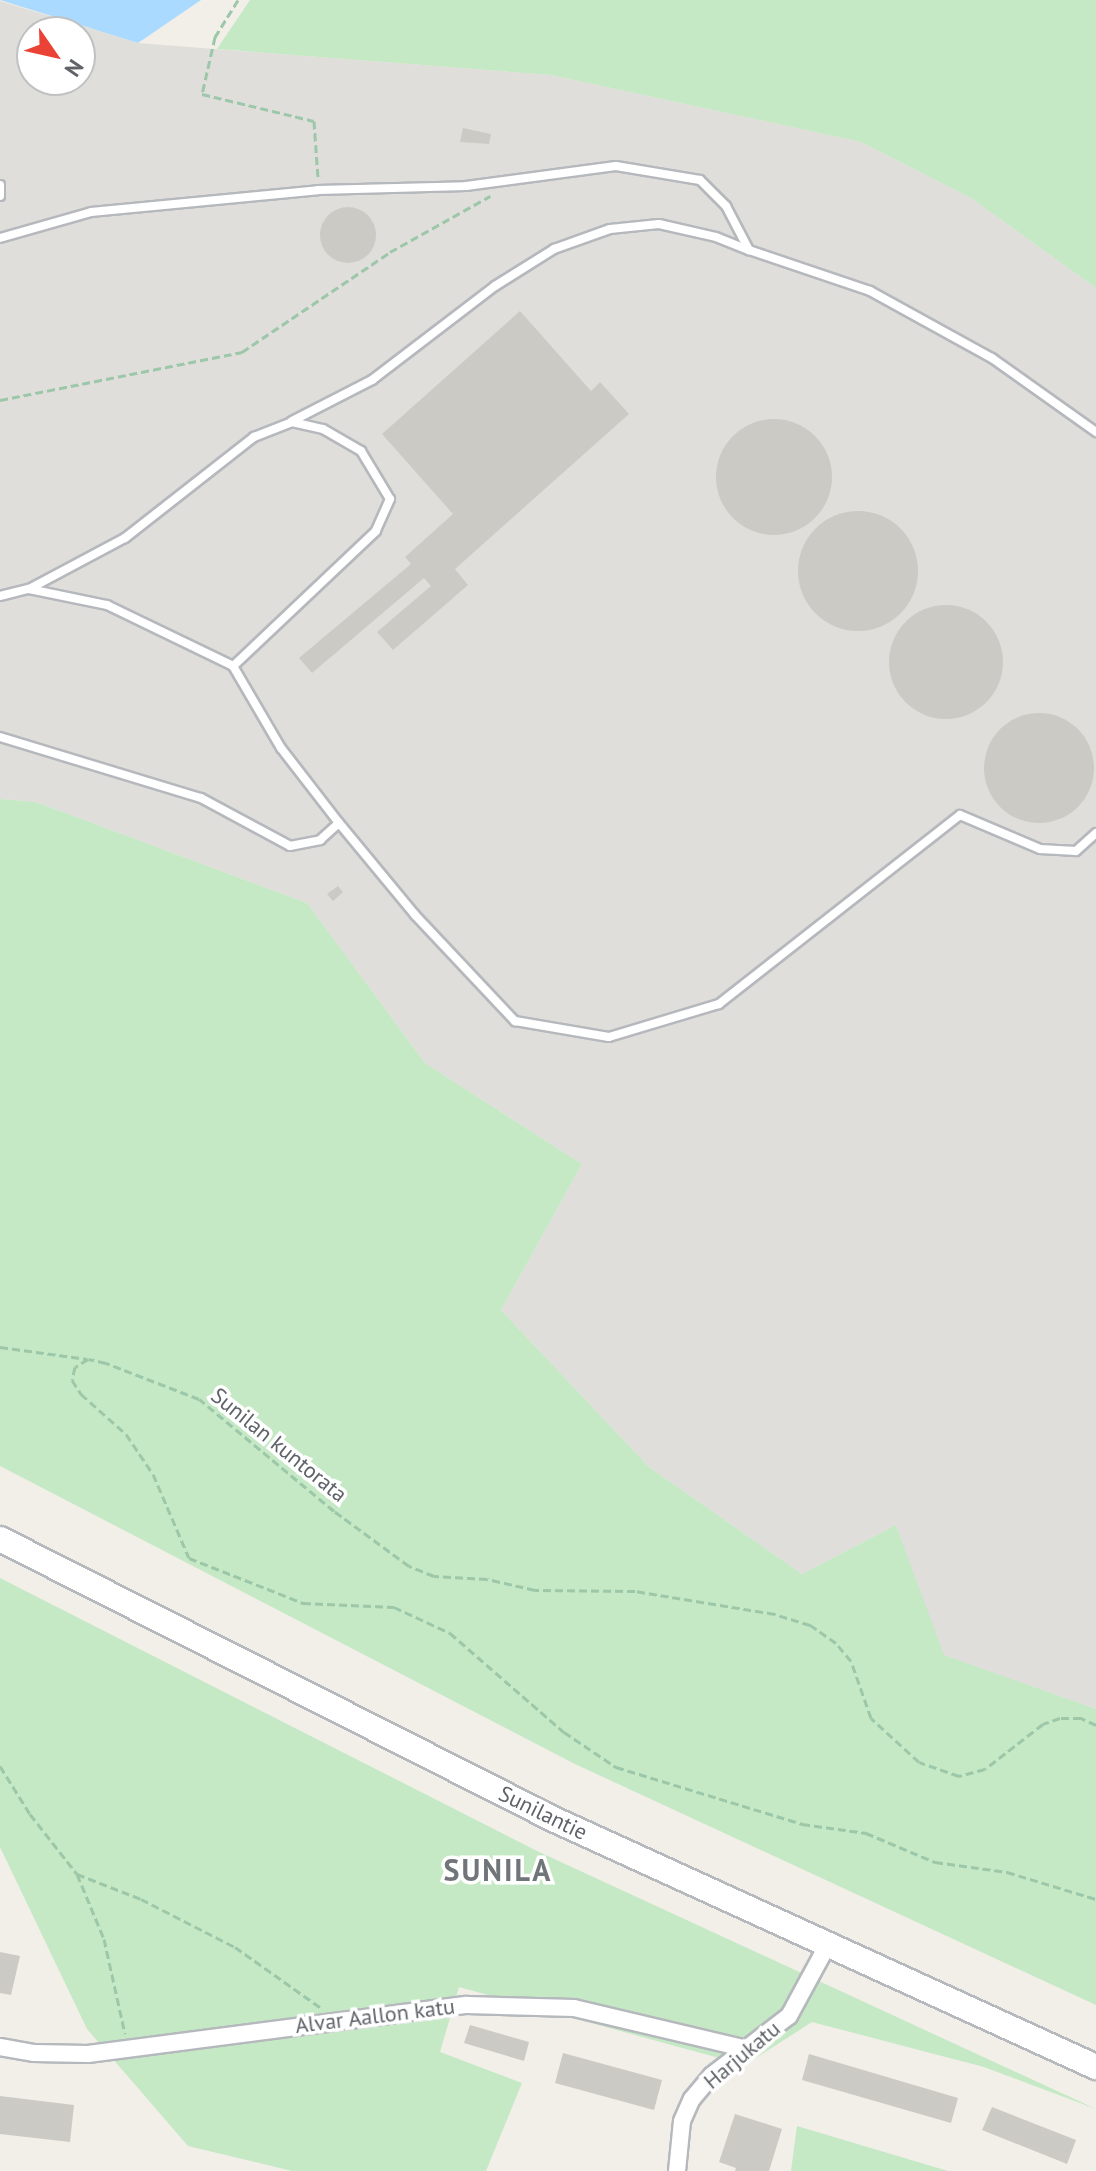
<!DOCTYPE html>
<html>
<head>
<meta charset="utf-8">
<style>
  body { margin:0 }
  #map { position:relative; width:1096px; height:2171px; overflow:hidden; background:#f1efe8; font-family:"PT Sans",sans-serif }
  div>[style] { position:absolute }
  .industrial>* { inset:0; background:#e0deda }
  .green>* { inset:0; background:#c5e8c5 }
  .water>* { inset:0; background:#aadaff }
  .building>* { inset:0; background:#cccac5 }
  .round { border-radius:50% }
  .path>* { height:3px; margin-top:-1.5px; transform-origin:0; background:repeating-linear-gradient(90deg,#9cc7a9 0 8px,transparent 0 12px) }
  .roads { filter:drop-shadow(2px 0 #b5b8bc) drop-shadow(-2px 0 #b5b8bc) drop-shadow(0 2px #b5b8bc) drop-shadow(0 -2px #b5b8bc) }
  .lane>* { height:8px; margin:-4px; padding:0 4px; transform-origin:4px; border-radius:4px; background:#fff }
  .street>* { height:16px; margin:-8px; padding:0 8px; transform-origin:8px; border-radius:8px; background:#fff }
  .secondary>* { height:24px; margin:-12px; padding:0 12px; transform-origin:12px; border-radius:12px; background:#fff }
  span { translate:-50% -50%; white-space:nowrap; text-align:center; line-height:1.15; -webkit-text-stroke:7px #fff; paint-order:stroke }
  .street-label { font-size:22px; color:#5f6368 }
  .district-label { font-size:30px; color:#70757a; font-weight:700; letter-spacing:2px }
  .north { position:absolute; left:16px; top:16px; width:80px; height:80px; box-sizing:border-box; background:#fff; border:2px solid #bfc1c3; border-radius:50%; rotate:124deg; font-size:22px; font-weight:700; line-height:32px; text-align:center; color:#5f6368 }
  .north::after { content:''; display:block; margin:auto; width:28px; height:36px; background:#ea4335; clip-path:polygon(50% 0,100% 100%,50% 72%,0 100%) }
</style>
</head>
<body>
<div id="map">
  <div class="industrial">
    <i style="clip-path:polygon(evenodd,0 1px,138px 43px,551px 75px,861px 142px,971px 198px,1096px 288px,1096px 1709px,943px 1655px,896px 1525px,802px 1574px,649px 1467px,501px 1310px,582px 1164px,425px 1063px,307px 903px,36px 802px,0 799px,0 1px,32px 32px,80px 32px,80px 80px,32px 80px,32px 32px)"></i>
  </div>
  <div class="green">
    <i style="clip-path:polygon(250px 0,1096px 0,1096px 288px,971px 198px,861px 142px,551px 75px,217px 49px)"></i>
    <i style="clip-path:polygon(0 799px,36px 802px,307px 903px,425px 1063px,582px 1164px,501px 1310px,649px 1467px,802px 1574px,896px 1525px,944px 1655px,1096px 1709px,1096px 2005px,575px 1764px,0 1466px)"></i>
    <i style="clip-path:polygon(0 1578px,537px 1851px,1096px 2109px,984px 2067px,812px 2022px,745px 2065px,459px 1987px,440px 2052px,522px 2083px,486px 2171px,292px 2171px,188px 2146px,87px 2029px,0 1847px)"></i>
    <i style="clip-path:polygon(797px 2126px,948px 2171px,791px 2171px)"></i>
  </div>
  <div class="water">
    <i style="clip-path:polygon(0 0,201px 0,138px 43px)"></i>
  </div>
  <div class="building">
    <i style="clip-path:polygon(463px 128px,491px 134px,489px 144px,460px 142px)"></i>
    <i class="round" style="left:320px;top:207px;width:56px;height:56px"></i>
    <i style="clip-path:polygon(520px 311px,591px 391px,600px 382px,629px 414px,455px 569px,468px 585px,393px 650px,377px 632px,431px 586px,424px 578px,312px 673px,299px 658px,411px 564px,405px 557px,453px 514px,382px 434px)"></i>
    <i class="round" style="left:716px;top:419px;width:116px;height:116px"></i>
    <i class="round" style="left:798px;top:511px;width:120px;height:120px"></i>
    <i class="round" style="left:889px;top:605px;width:114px;height:114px"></i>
    <i class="round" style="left:984px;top:713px;width:110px;height:110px"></i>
    <i style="clip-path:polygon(338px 886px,343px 892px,333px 901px,327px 894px)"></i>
    <i style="clip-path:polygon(0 1952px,20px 1956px,11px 1995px,0 1993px)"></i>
    <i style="clip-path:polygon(470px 2025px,529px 2042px,524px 2061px,464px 2043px)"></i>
    <i style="clip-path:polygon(563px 2053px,662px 2080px,654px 2110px,555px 2083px)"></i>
    <i style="clip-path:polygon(809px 2054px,958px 2098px,951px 2123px,802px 2080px)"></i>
    <i style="clip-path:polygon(0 2096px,74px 2105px,70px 2142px,0 2134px)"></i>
    <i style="clip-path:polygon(992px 2107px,1076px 2140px,1067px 2164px,982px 2130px)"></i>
    <i style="clip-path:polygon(735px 2114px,782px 2129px,769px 2171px,735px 2171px,736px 2168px,719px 2162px)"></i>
  </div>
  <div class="path">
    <i style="left:238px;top:0;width:44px;rotate:121.9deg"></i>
    <i style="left:215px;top:37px;width:58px;rotate:102.8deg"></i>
    <i style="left:202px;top:94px;width:115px;rotate:13.6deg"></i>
    <i style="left:314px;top:121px;width:57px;rotate:86deg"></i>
    <i style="left:0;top:400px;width:247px;rotate:-11.2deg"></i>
    <i style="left:242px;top:352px;width:179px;rotate:-34deg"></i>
    <i style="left:390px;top:252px;width:115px;rotate:-29.2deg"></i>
    <i style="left:0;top:1347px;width:88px;rotate:7.9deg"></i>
    <i style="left:1096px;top:1725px;width:17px;rotate:-155deg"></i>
    <i style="left:1081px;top:1718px;width:21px;rotate:180deg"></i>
    <i style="left:1060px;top:1718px;width:18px;rotate:161deg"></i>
    <i style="left:1043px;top:1724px;width:73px;rotate:142.2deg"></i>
    <i style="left:985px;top:1769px;width:27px;rotate:165deg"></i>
    <i style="left:959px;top:1776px;width:42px;rotate:-160.7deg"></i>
    <i style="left:919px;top:1762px;width:65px;rotate:-137.5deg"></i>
    <i style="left:871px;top:1718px;width:60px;rotate:-109.3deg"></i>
    <i style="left:851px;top:1661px;width:23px;rotate:-130deg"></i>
    <i style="left:836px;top:1643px;width:32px;rotate:-145deg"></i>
    <i style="left:810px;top:1625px;width:37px;rotate:-163deg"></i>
    <i style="left:775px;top:1614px;width:142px;rotate:-170.7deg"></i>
    <i style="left:635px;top:1591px;width:100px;rotate:-179.4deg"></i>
    <i style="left:535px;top:1590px;width:49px;rotate:-167.1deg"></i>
    <i style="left:487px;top:1579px;width:53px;rotate:-176.8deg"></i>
    <i style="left:434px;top:1576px;width:27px;rotate:-158deg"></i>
    <i style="left:409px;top:1566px;width:93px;rotate:-143.7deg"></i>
    <i style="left:334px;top:1511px;width:175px;rotate:-140.3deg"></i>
    <i style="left:199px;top:1399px;width:100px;rotate:-158.8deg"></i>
    <i style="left:106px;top:1363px;width:18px;rotate:-167deg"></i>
    <i style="left:88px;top:1359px;width:15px;rotate:148deg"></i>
    <i style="left:75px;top:1367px;width:13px;rotate:103deg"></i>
    <i style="left:72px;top:1380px;width:17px;rotate:57deg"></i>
    <i style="left:81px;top:1394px;width:60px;rotate:41.6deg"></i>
    <i style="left:126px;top:1434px;width:48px;rotate:56deg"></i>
    <i style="left:153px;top:1474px;width:91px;rotate:66.8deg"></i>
    <i style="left:189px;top:1558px;width:123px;rotate:21.5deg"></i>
    <i style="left:303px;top:1603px;width:91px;rotate:2.5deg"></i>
    <i style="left:394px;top:1607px;width:62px;rotate:24.9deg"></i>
    <i style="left:450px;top:1633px;width:151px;rotate:41deg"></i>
    <i style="left:564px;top:1732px;width:63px;rotate:33.9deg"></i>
    <i style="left:616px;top:1767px;width:195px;rotate:17deg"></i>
    <i style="left:802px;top:1824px;width:65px;rotate:8deg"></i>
    <i style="left:866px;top:1833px;width:75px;rotate:22.8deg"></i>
    <i style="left:935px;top:1862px;width:73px;rotate:7.9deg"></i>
    <i style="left:1007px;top:1872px;width:93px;rotate:16.9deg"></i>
    <i style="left:0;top:1766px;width:57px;rotate:58deg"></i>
    <i style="left:30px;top:1814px;width:76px;rotate:51.9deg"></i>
    <i style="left:77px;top:1874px;width:69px;rotate:21.3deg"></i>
    <i style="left:141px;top:1899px;width:106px;rotate:27.1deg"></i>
    <i style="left:235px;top:1947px;width:105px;rotate:35.3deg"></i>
    <i style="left:77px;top:1874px;width:70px;rotate:67.4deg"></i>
    <i style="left:104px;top:1939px;width:97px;rotate:77.5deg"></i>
  </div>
  <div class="roads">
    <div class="lane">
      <i style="left:0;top:185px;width:11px;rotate:90deg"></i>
      <i style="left:0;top:238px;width:95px;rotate:-15.9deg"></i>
      <i style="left:91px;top:212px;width:228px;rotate:-5.5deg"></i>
      <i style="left:318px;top:190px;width:148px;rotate:-1.5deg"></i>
      <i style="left:466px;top:186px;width:151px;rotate:-7.6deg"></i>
      <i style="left:616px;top:166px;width:85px;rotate:9.5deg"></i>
      <i style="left:700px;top:180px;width:37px;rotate:45deg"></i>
      <i style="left:726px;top:206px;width:50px;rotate:62.4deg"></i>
      <i style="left:749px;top:250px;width:128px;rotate:18.7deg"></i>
      <i style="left:870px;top:291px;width:139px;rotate:28.8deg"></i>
      <i style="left:992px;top:358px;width:128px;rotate:35.4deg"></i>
      <i style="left:292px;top:421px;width:90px;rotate:-27.1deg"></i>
      <i style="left:372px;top:380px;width:155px;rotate:-37.4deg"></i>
      <i style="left:495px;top:286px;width:70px;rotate:-32.1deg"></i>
      <i style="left:554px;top:249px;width:59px;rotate:-19.7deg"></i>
      <i style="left:610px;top:229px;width:49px;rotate:-5.8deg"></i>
      <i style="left:659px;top:224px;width:58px;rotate:12.8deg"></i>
      <i style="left:716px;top:237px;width:35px;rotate:22deg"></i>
      <i style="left:29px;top:589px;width:109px;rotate:-28deg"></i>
      <i style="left:125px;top:538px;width:164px;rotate:-38.1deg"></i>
      <i style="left:254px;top:437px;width:41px;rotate:-21.5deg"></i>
      <i style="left:292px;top:422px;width:32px;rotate:13deg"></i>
      <i style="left:323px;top:429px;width:44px;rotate:30.1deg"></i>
      <i style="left:361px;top:451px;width:56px;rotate:58.9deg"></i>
      <i style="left:390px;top:499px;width:35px;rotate:114deg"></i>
      <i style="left:376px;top:531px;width:197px;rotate:136.6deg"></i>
      <i style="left:0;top:596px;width:30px;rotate:-14deg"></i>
      <i style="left:29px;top:589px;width:80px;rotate:11.6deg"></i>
      <i style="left:107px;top:605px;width:140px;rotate:25.8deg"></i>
      <i style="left:233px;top:666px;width:95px;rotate:59.7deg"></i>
      <i style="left:281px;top:748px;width:95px;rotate:52.3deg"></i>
      <i style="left:339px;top:823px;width:119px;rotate:50.4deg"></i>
      <i style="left:415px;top:915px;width:146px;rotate:46.7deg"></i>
      <i style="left:515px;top:1021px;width:95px;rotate:9.7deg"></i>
      <i style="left:609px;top:1037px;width:115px;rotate:-16.7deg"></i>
      <i style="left:719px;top:1004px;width:306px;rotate:-38.1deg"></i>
      <i style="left:960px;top:815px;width:87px;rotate:23deg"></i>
      <i style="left:1040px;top:849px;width:36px;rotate:3deg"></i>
      <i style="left:1076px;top:851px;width:27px;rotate:-42deg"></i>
      <i style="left:0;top:737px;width:210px;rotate:16.9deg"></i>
      <i style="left:201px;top:798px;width:101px;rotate:28.3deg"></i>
      <i style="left:290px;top:846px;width:31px;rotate:-11deg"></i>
      <i style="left:320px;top:840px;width:25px;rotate:-42deg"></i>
    </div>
    <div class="street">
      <i style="left:0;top:2047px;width:35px;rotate:10deg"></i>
      <i style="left:34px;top:2053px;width:54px;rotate:1.1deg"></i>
      <i style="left:88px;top:2054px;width:382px;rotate:-7.4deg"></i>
      <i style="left:467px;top:2005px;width:107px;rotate:1.6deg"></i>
      <i style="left:574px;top:2008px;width:178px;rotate:13.3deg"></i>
      <i style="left:677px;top:2171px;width:50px;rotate:-84.3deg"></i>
      <i style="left:682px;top:2121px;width:24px;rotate:-66deg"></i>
      <i style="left:692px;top:2099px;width:31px;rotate:-50deg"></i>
      <i style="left:712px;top:2075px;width:97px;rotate:-37.5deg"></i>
      <i style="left:789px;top:2016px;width:80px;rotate:-61.5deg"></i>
    </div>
    <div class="secondary">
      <i style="left:0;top:1539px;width:620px;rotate:26.85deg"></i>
      <i style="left:553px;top:1819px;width:597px;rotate:24.55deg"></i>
    </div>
  </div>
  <div class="street-label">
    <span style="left:279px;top:1445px;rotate:39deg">Sunilan kuntorata</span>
    <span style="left:543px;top:1813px;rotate:26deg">Sunilantie</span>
    <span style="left:375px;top:2016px;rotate:-7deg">Alvar Aallon katu</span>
    <span style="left:742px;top:2055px;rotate:-40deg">Harjukatu</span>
  </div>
  <div class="district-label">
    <span style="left:498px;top:1870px">SUNILA</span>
  </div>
  <div class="north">N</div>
</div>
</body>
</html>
